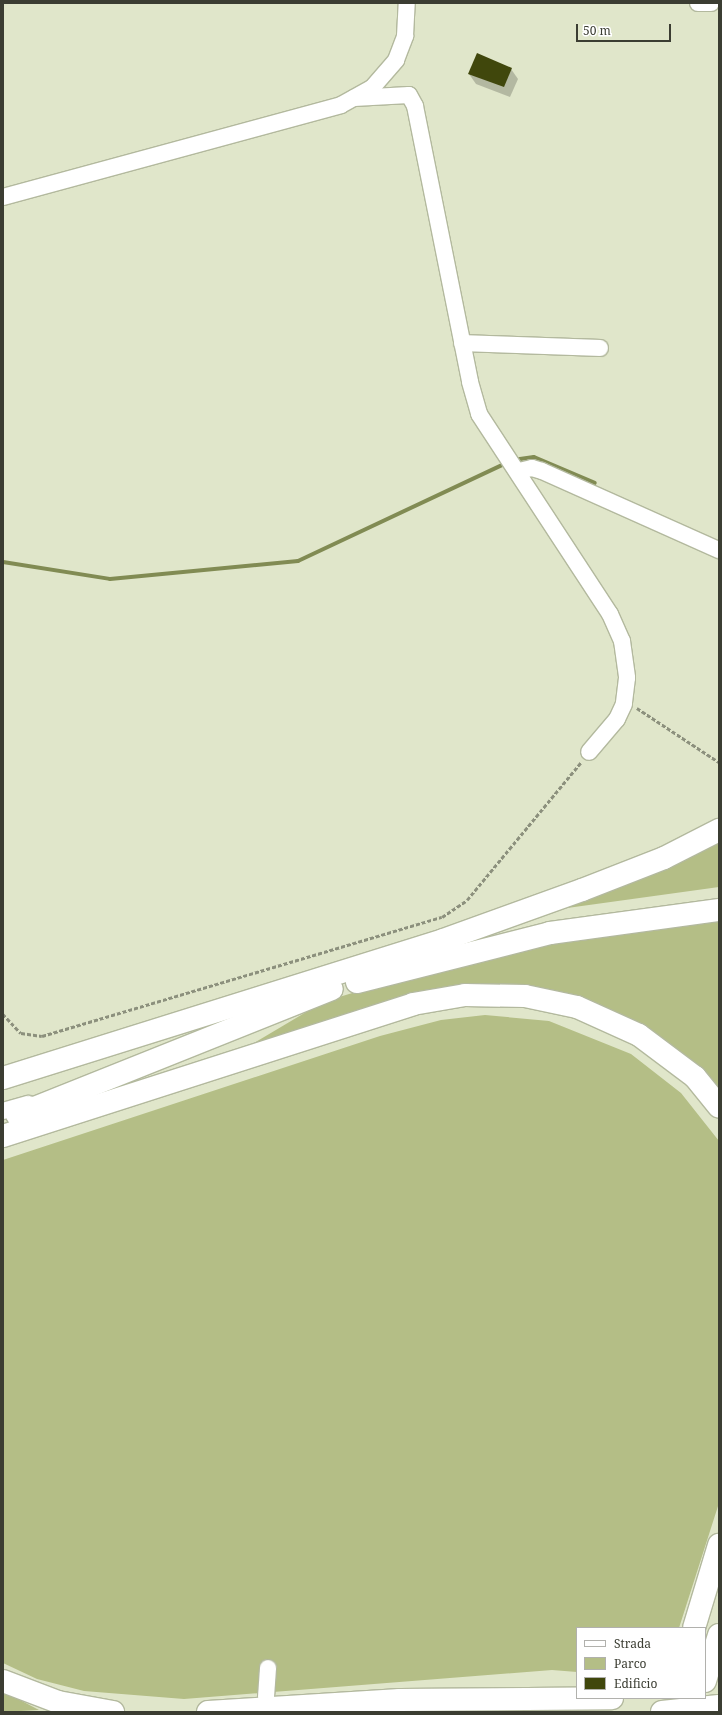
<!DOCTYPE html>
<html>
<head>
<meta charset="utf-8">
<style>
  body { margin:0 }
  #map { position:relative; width:722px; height:1715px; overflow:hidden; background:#e0e6ca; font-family:"Noto Serif",serif }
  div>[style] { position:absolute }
  .green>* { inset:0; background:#b4be86 }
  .shadow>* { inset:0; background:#0003 }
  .stream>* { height:4px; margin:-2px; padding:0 2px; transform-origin:2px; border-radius:2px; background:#818b53 }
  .building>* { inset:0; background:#40470c }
  .path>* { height:2.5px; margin-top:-1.25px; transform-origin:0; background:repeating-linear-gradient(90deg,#8c907d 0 4px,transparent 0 6px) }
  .roads { filter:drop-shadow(1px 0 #b3b99e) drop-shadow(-1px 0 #b3b99e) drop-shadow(0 1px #b3b99e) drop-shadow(0 -1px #b3b99e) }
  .minor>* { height:16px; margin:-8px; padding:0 8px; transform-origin:8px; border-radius:8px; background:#fff }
  .highway>* { height:22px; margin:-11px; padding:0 11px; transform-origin:11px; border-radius:11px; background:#fff }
  .bridges { filter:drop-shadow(1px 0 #b3b99e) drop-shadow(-1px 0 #b3b99e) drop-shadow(0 1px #b3b99e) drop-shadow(0 -1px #b3b99e) }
  .highway-bridge>* { height:22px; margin:-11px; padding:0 11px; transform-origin:11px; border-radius:11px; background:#fff }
  span { translate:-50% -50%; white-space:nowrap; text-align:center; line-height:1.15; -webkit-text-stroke:4px #fff; paint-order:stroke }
  .frame { position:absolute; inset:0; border:4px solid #3b3d32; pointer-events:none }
  .legend { position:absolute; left:576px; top:1627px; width:130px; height:72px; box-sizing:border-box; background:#fff; border:1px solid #b1b1ad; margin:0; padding:5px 7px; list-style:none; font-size:12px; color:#3b3d32 }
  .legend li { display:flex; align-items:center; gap:8px; height:20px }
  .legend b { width:20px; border:1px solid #b1b1ad }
  .scale { position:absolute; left:576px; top:24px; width:95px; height:18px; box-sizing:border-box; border:2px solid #3b3d32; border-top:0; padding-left:5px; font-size:12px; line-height:14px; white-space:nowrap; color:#3b3d32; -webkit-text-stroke:3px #fff; paint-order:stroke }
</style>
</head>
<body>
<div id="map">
  <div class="green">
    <i style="clip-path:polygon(719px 841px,719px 887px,560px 909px)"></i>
    <i style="clip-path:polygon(719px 919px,719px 1096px,695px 1070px,527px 989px,244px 1049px,323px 1002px,437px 967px,567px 938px)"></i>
    <i style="clip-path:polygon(485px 1015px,549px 1021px,631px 1054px,681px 1093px,719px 1141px,719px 1503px,679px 1628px,577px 1628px,577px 1672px,552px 1670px,184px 1699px,84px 1691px,37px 1679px,3px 1663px,3px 1160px,380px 1036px,441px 1020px)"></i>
    <i style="clip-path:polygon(3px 1691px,39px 1710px,3px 1712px)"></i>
  </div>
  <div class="shadow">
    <i style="clip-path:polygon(511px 69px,518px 79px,510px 97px,476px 84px,469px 74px)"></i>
  </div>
  <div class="stream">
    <i style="left:513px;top:460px;width:21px;rotate:-8deg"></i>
    <i style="left:534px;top:457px;width:66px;rotate:23.1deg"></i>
    <i style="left:3px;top:562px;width:108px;rotate:9deg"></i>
    <i style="left:110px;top:579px;width:189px;rotate:-5.5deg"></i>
    <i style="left:298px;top:561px;width:230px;rotate:-25.2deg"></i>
  </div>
  <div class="building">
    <i style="clip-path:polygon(477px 53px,512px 68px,504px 87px,468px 74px)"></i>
  </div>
  <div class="path">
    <i style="left:637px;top:708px;width:98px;rotate:33.4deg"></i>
    <i style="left:3px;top:1014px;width:26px;rotate:47deg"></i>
    <i style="left:21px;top:1033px;width:21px;rotate:8deg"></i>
    <i style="left:42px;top:1036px;width:417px;rotate:-16.6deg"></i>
    <i style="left:442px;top:917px;width:30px;rotate:-34deg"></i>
    <i style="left:467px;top:900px;width:179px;rotate:-50.4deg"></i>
  </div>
  <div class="roads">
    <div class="minor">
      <i style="left:698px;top:3px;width:13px"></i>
      <i style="left:354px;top:98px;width:55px;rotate:-3.1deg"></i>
      <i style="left:409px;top:95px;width:13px;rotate:61deg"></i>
      <i style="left:415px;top:106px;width:281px;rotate:78.7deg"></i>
      <i style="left:470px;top:382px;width:33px;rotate:74deg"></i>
      <i style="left:479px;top:414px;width:239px;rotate:56.8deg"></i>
      <i style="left:610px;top:614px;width:30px;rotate:66deg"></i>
      <i style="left:622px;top:641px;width:37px;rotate:82deg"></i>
      <i style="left:627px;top:678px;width:26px;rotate:97deg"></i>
      <i style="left:624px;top:704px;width:17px;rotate:115deg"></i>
      <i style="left:617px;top:719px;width:43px;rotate:130.3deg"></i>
      <i style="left:3px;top:197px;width:350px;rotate:-15.2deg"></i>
      <i style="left:341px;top:105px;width:35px;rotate:-29deg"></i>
      <i style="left:372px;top:88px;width:37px;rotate:-49deg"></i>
      <i style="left:396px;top:60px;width:26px;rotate:-69deg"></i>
      <i style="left:405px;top:36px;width:33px;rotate:-87deg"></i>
      <i style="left:462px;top:343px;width:138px;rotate:2.1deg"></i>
      <i style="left:519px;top:471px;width:13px;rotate:-13deg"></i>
      <i style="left:532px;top:468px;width:10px;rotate:17deg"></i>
      <i style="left:542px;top:471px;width:194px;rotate:24.1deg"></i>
      <i style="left:3px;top:1111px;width:26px;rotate:-16deg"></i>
      <i style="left:266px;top:1697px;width:29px;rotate:-86deg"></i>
    </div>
    <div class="highway">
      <i style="left:357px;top:982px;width:199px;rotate:-14.2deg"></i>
      <i style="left:550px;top:933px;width:171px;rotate:-7.8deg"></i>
      <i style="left:3px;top:1078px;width:461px;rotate:-17.4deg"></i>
      <i style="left:443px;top:940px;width:148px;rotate:-19.8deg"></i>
      <i style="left:582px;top:890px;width:88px;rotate:-21.3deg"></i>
      <i style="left:664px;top:858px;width:62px;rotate:-27deg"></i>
      <i style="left:17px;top:1115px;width:339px;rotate:-21.8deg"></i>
      <i style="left:3px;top:1136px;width:431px;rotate:-17.8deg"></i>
      <i style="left:413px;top:1004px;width:53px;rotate:-9.8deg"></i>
      <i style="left:465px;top:995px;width:60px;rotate:1deg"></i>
      <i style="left:525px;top:996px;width:53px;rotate:11.9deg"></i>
      <i style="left:577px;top:1007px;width:68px;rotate:24.3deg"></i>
      <i style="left:639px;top:1035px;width:70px;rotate:36.9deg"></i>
      <i style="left:695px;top:1077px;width:38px;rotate:51deg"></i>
      <i style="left:694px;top:1628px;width:87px;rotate:-73.2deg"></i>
      <i style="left:3px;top:1681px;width:59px;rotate:20.9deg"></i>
      <i style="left:58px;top:1702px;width:56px;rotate:10.3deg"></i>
      <i style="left:705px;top:1681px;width:48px;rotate:-73.1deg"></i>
      <i style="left:208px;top:1712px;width:192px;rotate:-3.6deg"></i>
      <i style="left:400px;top:1700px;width:212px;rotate:-0.5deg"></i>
    </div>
  </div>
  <div class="bridges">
    <div class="highway-bridge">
      <i style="left:662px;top:1712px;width:57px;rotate:-6deg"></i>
    </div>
  </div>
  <div class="frame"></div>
  <ul class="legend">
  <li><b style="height:5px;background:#fff"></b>Strada</li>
  <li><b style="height:11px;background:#b4be86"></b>Parco</li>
  <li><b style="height:11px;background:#40470c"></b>Edificio</li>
  </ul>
  <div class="scale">50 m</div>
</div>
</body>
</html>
